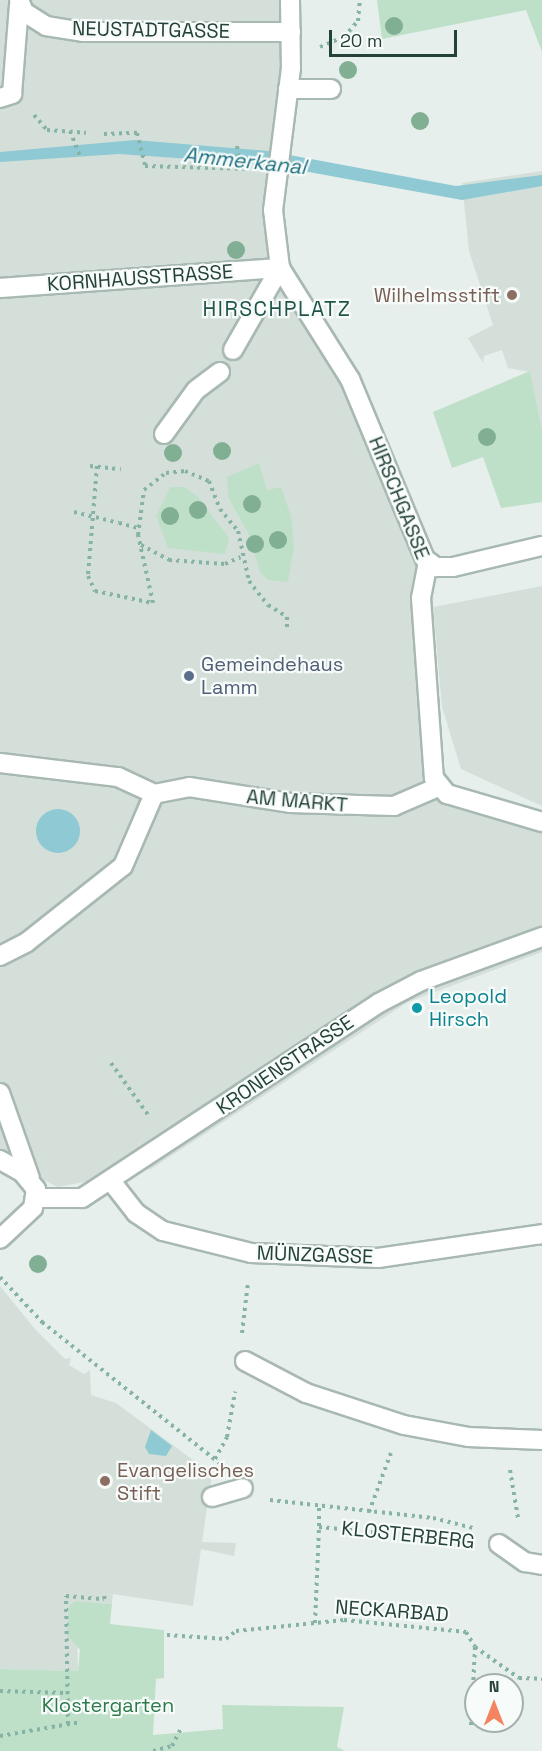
<!DOCTYPE html>
<html>
<head>
<meta charset="utf-8">
<style>
  body { margin:0 }
  #map { position:relative; width:542px; height:1751px; overflow:hidden; background:#e6efeb; font-family:"Space Grotesk",sans-serif }
  div>[style] { position:absolute }
  .built>* { inset:0; background:#d4dfda }
  .green>* { inset:0; background:#bfe0c8 }
  .water>* { inset:0; background:#8ec9d4 }
  .round { border-radius:50% }
  .path>* { height:4px; margin-top:-2px; transform-origin:0; background:repeating-linear-gradient(90deg,#86b3a5 0 3px,transparent 0 7.5px) }
  .roads { filter:drop-shadow(2px 0 #a8b8b2) drop-shadow(-2px 0 #a8b8b2) drop-shadow(0 2px #a8b8b2) drop-shadow(0 -2px #a8b8b2) }
  .minor>* { height:18px; margin:-9px; padding:0 9px; transform-origin:9px; border-radius:9px; background:#fff }
  .path-bridge>* { height:4px; margin-top:-2px; transform-origin:0; background:repeating-linear-gradient(90deg,#86b3a5 0 3px,transparent 0 7.5px) }
  .trees>* { width:18px; height:18px; margin:-9px; border-radius:50%; background:#80af93 }
  .dots>* { width:16px; height:16px; translate:-50% -50%; box-sizing:border-box; border:3px solid #f7fbf9; border-radius:50% }
  span { translate:-50% -50%; white-space:nowrap; text-align:center; line-height:1.15; -webkit-text-stroke:4.5px #f7fbf9; paint-order:stroke }
  .street-label { font-size:20px; color:#24423a }
  .education-label { font-size:20px; color:#785e54 }
  .right { translate:-100% -50%; text-align:right }
  .left { translate:0 -50%; text-align:left }
  .service-label { font-size:20px; color:#4e5e75 }
  .culture-label { font-size:20px; color:#0d838f }
  .park-label { font-size:20px; color:#2d7a4b }
  .water-label { font-size:21px; color:#1c6f80; font-style:italic }
  .neighbourhood-label { font-size:21px; color:#1f5548; letter-spacing:1.5px }
  .north { position:absolute; left:464px; top:1673px; width:60px; height:60px; box-sizing:border-box; background:#f7fbf9; border:2px solid #a3b1ad; border-radius:50%; rotate:0deg; font-size:16px; font-weight:700; line-height:24px; text-align:center; color:#24423a }
  .north::after { content:''; display:block; margin:auto; width:21px; height:27px; background:#f4845f; clip-path:polygon(50% 0,100% 100%,50% 72%,0 100%) }
  .scale { position:absolute; left:329px; top:30px; width:128px; height:27px; box-sizing:border-box; border:3px solid #24423a; border-top:0; padding-left:8px; font-size:18px; line-height:21px; white-space:nowrap; color:#24423a; -webkit-text-stroke:4px #f7fbf9; paint-order:stroke }
</style>
</head>
<body>
<div id="map">
  <div class="built">
    <i style="clip-path:polygon(0 0,290px 0,280px 268px,0 288px)"></i>
    <i style="clip-path:polygon(542px 171px,542px 430px,530px 372px,508px 368px,502px 350px,484px 356px,483px 363px,468px 338px,493px 325px,469px 251px,462px 183px)"></i>
    <i style="clip-path:polygon(298px 275px,422px 547px,423px 788px,542px 828px,542px 952px,408px 1002px,151px 1169px,58px 1187px,0 1158px,0 298px)"></i>
    <i style="clip-path:polygon(542px 586px,542px 806px,461px 769px,442px 707px,433px 607px)"></i>
    <i style="clip-path:polygon(0 1286px,35px 1329px,65px 1359px,71px 1358px,69px 1365px,84px 1374px,90px 1370px,91px 1395px,116px 1403px,212px 1474px,202px 1542px,236px 1543px,234px 1556px,201px 1549px,193px 1606px,113px 1594px,112px 1604px,76px 1601px,78px 1671px,0 1669px)"></i>
  </div>
  <div class="green">
    <i style="clip-path:polygon(377px 0,542px 0,542px 52px,526px 10px,382px 39px)"></i>
    <i style="clip-path:polygon(530px 371px,542px 430px,542px 502px,501px 508px,483px 457px,452px 468px,433px 412px)"></i>
    <i style="clip-path:polygon(259px 463px,267px 490px,281px 487px,291px 516px,294px 547px,288px 582px,268px 580px,260px 572px,248px 533px,228px 497px,227px 477px)"></i>
    <i style="clip-path:polygon(170px 487px,185px 487px,198px 497px,229px 538px,225px 554px,168px 548px,156px 516px)"></i>
    <i style="clip-path:polygon(76px 1601px,112px 1604px,110px 1624px,164px 1630px,164px 1678px,156px 1679px,153px 1735px,223px 1729px,222px 1705px,344px 1707px,337px 1747px,345px 1751px,0 1751px,0 1669px,78px 1671px,80px 1650px,67px 1635px,69px 1606px)"></i>
  </div>
  <div class="water">
    <i style="clip-path:polygon(135px 140px,268px 151px,456px 186px,542px 175px,542px 186px,462px 200px,265px 164px,119px 154px,0 162px,0 152px)"></i>
    <i class="round" style="left:36px;top:809px;width:44px;height:44px"></i>
    <i style="clip-path:polygon(151px 1430px,172px 1446px,166px 1456px,149px 1454px,145px 1447px)"></i>
  </div>
  <div class="path">
    <i style="left:320px;top:47px;width:26px;rotate:-23deg"></i>
    <i style="left:344px;top:37px;width:21px;rotate:-49deg"></i>
    <i style="left:358px;top:21px;width:21px;rotate:-85deg"></i>
    <i style="left:34px;top:115px;width:20px;rotate:49deg"></i>
    <i style="left:47px;top:130px;width:39px;rotate:4deg"></i>
    <i style="left:70px;top:131px;width:29px;rotate:68deg"></i>
    <i style="left:104px;top:134px;width:33px;rotate:-2deg"></i>
    <i style="left:137px;top:133px;width:34px;rotate:76deg"></i>
    <i style="left:145px;top:166px;width:104px;rotate:1.7deg"></i>
    <i style="left:237px;top:146px;width:22px;rotate:82deg"></i>
    <i style="left:90px;top:466px;width:31px;rotate:6deg"></i>
    <i style="left:97px;top:466px;width:110px;rotate:94.7deg"></i>
    <i style="left:88px;top:576px;width:17px;rotate:65deg"></i>
    <i style="left:95px;top:591px;width:59px;rotate:11.7deg"></i>
    <i style="left:153px;top:603px;width:70px;rotate:-102.4deg"></i>
    <i style="left:138px;top:535px;width:45px;rotate:-82.4deg"></i>
    <i style="left:144px;top:490px;width:28px;rotate:-38deg"></i>
    <i style="left:166px;top:473px;width:19px;rotate:-6deg"></i>
    <i style="left:185px;top:471px;width:26px;rotate:23deg"></i>
    <i style="left:209px;top:481px;width:30px;rotate:69deg"></i>
    <i style="left:220px;top:509px;width:28px;rotate:51deg"></i>
    <i style="left:238px;top:531px;width:51px;rotate:77.6deg"></i>
    <i style="left:249px;top:581px;width:31px;rotate:52deg"></i>
    <i style="left:268px;top:605px;width:22px;rotate:32deg"></i>
    <i style="left:287px;top:617px;width:12px;rotate:90deg"></i>
    <i style="left:119px;top:523px;width:20px;rotate:15deg"></i>
    <i style="left:141px;top:545px;width:32px;rotate:28deg"></i>
    <i style="left:169px;top:560px;width:56px;rotate:4.1deg"></i>
    <i style="left:225px;top:564px;width:17px;rotate:-24deg"></i>
    <i style="left:111px;top:1063px;width:65px;rotate:54.4deg"></i>
    <i style="left:0;top:1277px;width:62px;rotate:47deg"></i>
    <i style="left:42px;top:1322px;width:226px;rotate:38.5deg"></i>
    <i style="left:242px;top:1333px;width:50px;rotate:-83.2deg"></i>
    <i style="left:215px;top:1459px;width:25px;rotate:-61deg"></i>
    <i style="left:227px;top:1437px;width:46px;rotate:-79.9deg"></i>
    <i style="left:510px;top:1470px;width:49px;rotate:80.5deg"></i>
    <i style="left:270px;top:1500px;width:164px;rotate:6.3deg"></i>
    <i style="left:433px;top:1518px;width:41px;rotate:14deg"></i>
    <i style="left:319px;top:1508px;width:19px;rotate:90deg"></i>
    <i style="left:369px;top:1512px;width:63px;rotate:-69.6deg"></i>
    <i style="left:315px;top:1623px;width:96px;rotate:-87.6deg"></i>
    <i style="left:319px;top:1527px;width:150px;rotate:5.4deg"></i>
    <i style="left:167px;top:1635px;width:59px;rotate:3.9deg"></i>
    <i style="left:226px;top:1639px;width:13px;rotate:-39deg"></i>
    <i style="left:236px;top:1631px;width:109px;rotate:-5.8deg"></i>
    <i style="left:344px;top:1620px;width:123px;rotate:5.6deg"></i>
    <i style="left:466px;top:1632px;width:17px;rotate:59deg"></i>
    <i style="left:475px;top:1647px;width:80px;rotate:92.9deg"></i>
    <i style="left:475px;top:1647px;width:54px;rotate:35.2deg"></i>
    <i style="left:519px;top:1678px;width:23px;rotate:2deg"></i>
    <i style="left:0;top:1691px;width:68px;rotate:1.7deg"></i>
    <i style="left:68px;top:1724px;width:128px;rotate:-90.9deg"></i>
    <i style="left:66px;top:1596px;width:38px;rotate:5deg"></i>
    <i style="left:104px;top:1599px;width:5px;rotate:-79deg"></i>
    <i style="left:0;top:1736px;width:82px;rotate:-9.8deg"></i>
    <i style="left:153px;top:1751px;width:20px;rotate:-15deg"></i>
    <i style="left:172px;top:1746px;width:22px;rotate:-63deg"></i>
  </div>
  <div class="roads">
    <div class="minor">
      <i style="left:19px;top:0;width:13px;rotate:67deg"></i>
      <i style="left:24px;top:12px;width:26px;rotate:32deg"></i>
      <i style="left:46px;top:26px;width:37px;rotate:9deg"></i>
      <i style="left:83px;top:32px;width:208px"></i>
      <i style="left:290px;top:0;width:68px;rotate:89.2deg"></i>
      <i style="left:291px;top:68px;width:143px;rotate:97.2deg"></i>
      <i style="left:273px;top:210px;width:58px;rotate:83.1deg"></i>
      <i style="left:280px;top:268px;width:131px;rotate:57.8deg"></i>
      <i style="left:350px;top:379px;width:195px;rotate:67.4deg"></i>
      <i style="left:425px;top:559px;width:14px;rotate:36deg"></i>
      <i style="left:436px;top:567px;width:17px"></i>
      <i style="left:453px;top:567px;width:91px;rotate:-13.3deg"></i>
      <i style="left:288px;top:89px;width:43px"></i>
      <i style="left:0;top:98px;width:13px;rotate:-18deg"></i>
      <i style="left:12px;top:94px;width:89px;rotate:-85.5deg"></i>
      <i style="left:0;top:288px;width:281px;rotate:-4.1deg"></i>
      <i style="left:233px;top:350px;width:95px;rotate:-60.2deg"></i>
      <i style="left:164px;top:434px;width:54px;rotate:-54deg"></i>
      <i style="left:196px;top:390px;width:30px;rotate:-37deg"></i>
      <i style="left:428px;top:562px;width:37px;rotate:101deg"></i>
      <i style="left:421px;top:598px;width:180px;rotate:85.9deg"></i>
      <i style="left:434px;top:778px;width:21px;rotate:51deg"></i>
      <i style="left:447px;top:794px;width:99px;rotate:16.4deg"></i>
      <i style="left:0;top:763px;width:119px;rotate:6.8deg"></i>
      <i style="left:118px;top:777px;width:40px;rotate:25deg"></i>
      <i style="left:154px;top:794px;width:36px;rotate:-11deg"></i>
      <i style="left:189px;top:787px;width:102px;rotate:9deg"></i>
      <i style="left:290px;top:803px;width:104px;rotate:1.7deg"></i>
      <i style="left:394px;top:806px;width:48px;rotate:-23.4deg"></i>
      <i style="left:0;top:956px;width:30px;rotate:-27deg"></i>
      <i style="left:27px;top:942px;width:122px;rotate:-38.4deg"></i>
      <i style="left:123px;top:866px;width:78px;rotate:-66.7deg"></i>
      <i style="left:0;top:1093px;width:90px;rotate:70.6deg"></i>
      <i style="left:0;top:1160px;width:25px;rotate:29deg"></i>
      <i style="left:22px;top:1172px;width:22px;rotate:51deg"></i>
      <i style="left:36px;top:1189px;width:19px;rotate:99deg"></i>
      <i style="left:33px;top:1208px;width:45px;rotate:136.8deg"></i>
      <i style="left:111px;top:1181px;width:41px;rotate:52deg"></i>
      <i style="left:136px;top:1213px;width:32px;rotate:34deg"></i>
      <i style="left:163px;top:1231px;width:91px;rotate:14deg"></i>
      <i style="left:251px;top:1253px;width:127px;rotate:2.3deg"></i>
      <i style="left:378px;top:1258px;width:166px;rotate:-8.3deg"></i>
      <i style="left:36px;top:1198px;width:46px"></i>
      <i style="left:82px;top:1198px;width:355px;rotate:-33.3deg"></i>
      <i style="left:379px;top:1003px;width:47px;rotate:-27.6deg"></i>
      <i style="left:421px;top:981px;width:129px;rotate:-20deg"></i>
      <i style="left:245px;top:1361px;width:69px;rotate:27.7deg"></i>
      <i style="left:306px;top:1393px;width:103px;rotate:18.1deg"></i>
      <i style="left:404px;top:1425px;width:65px;rotate:10.6deg"></i>
      <i style="left:468px;top:1437px;width:74px;rotate:2.3deg"></i>
      <i style="left:212px;top:1497px;width:32px;rotate:-16deg"></i>
      <i style="left:499px;top:1544px;width:32px;rotate:35deg"></i>
      <i style="left:525px;top:1562px;width:17px;rotate:10deg"></i>
    </div>
  </div>
  <div class="path-bridge">
    <i style="left:74px;top:512px;width:46px;rotate:13.7deg"></i>
  </div>
  <div class="trees">
    <i style="left:394px;top:26px"></i>
    <i style="left:348px;top:70px"></i>
    <i style="left:420px;top:121px"></i>
    <i style="left:236px;top:250px"></i>
    <i style="left:487px;top:437px"></i>
    <i style="left:222px;top:451px"></i>
    <i style="left:173px;top:453px"></i>
    <i style="left:252px;top:504px"></i>
    <i style="left:198px;top:510px"></i>
    <i style="left:170px;top:516px"></i>
    <i style="left:278px;top:540px"></i>
    <i style="left:255px;top:544px"></i>
    <i style="left:38px;top:1264px"></i>
  </div>
  <div class="dots">
    <i style="left:512px;top:295px;background:#8d6e63"></i>
    <i style="left:189px;top:676px;background:#5c6f8a"></i>
    <i style="left:417px;top:1008px;background:#0f9aa8"></i>
    <i style="left:105px;top:1481px;background:#8d6e63"></i>
  </div>
  <div class="street-label">
    <span style="left:151px;top:30px;rotate:1deg">NEUSTADTGASSE</span>
    <span style="left:140px;top:278px;rotate:-4deg">KORNHAUSSTRASSE</span>
    <span style="left:399px;top:498px;rotate:68deg">HIRSCHGASSE</span>
    <span style="left:297px;top:801px;rotate:5deg">AM MARKT</span>
    <span style="left:285px;top:1065px;rotate:-34deg">KRONENSTRASSE</span>
    <span style="left:315px;top:1255px;rotate:2deg">MÜNZGASSE</span>
    <span style="left:408px;top:1535px;rotate:6deg">KLOSTERBERG</span>
    <span style="left:392px;top:1611px;rotate:4deg">NECKARBAD</span>
  </div>
  <div class="education-label">
    <span class="right" style="left:500px;top:295px">Wilhelmsstift</span>
    <span class="left" style="left:117px;top:1482px">Evangelisches<br>Stift</span>
  </div>
  <div class="service-label">
    <span class="left" style="left:201px;top:676px">Gemeindehaus<br>Lamm</span>
  </div>
  <div class="culture-label">
    <span class="left" style="left:429px;top:1008px">Leopold<br>Hirsch</span>
  </div>
  <div class="park-label">
    <span style="left:108px;top:1705px">Klostergarten</span>
  </div>
  <div class="water-label">
    <span style="left:245px;top:161px;rotate:6deg">Ammerkanal</span>
  </div>
  <div class="neighbourhood-label">
    <span style="left:277px;top:309px">HIRSCHPLATZ</span>
  </div>
  <div class="north">N</div>
  <div class="scale">20 m</div>
</div>
</body>
</html>
